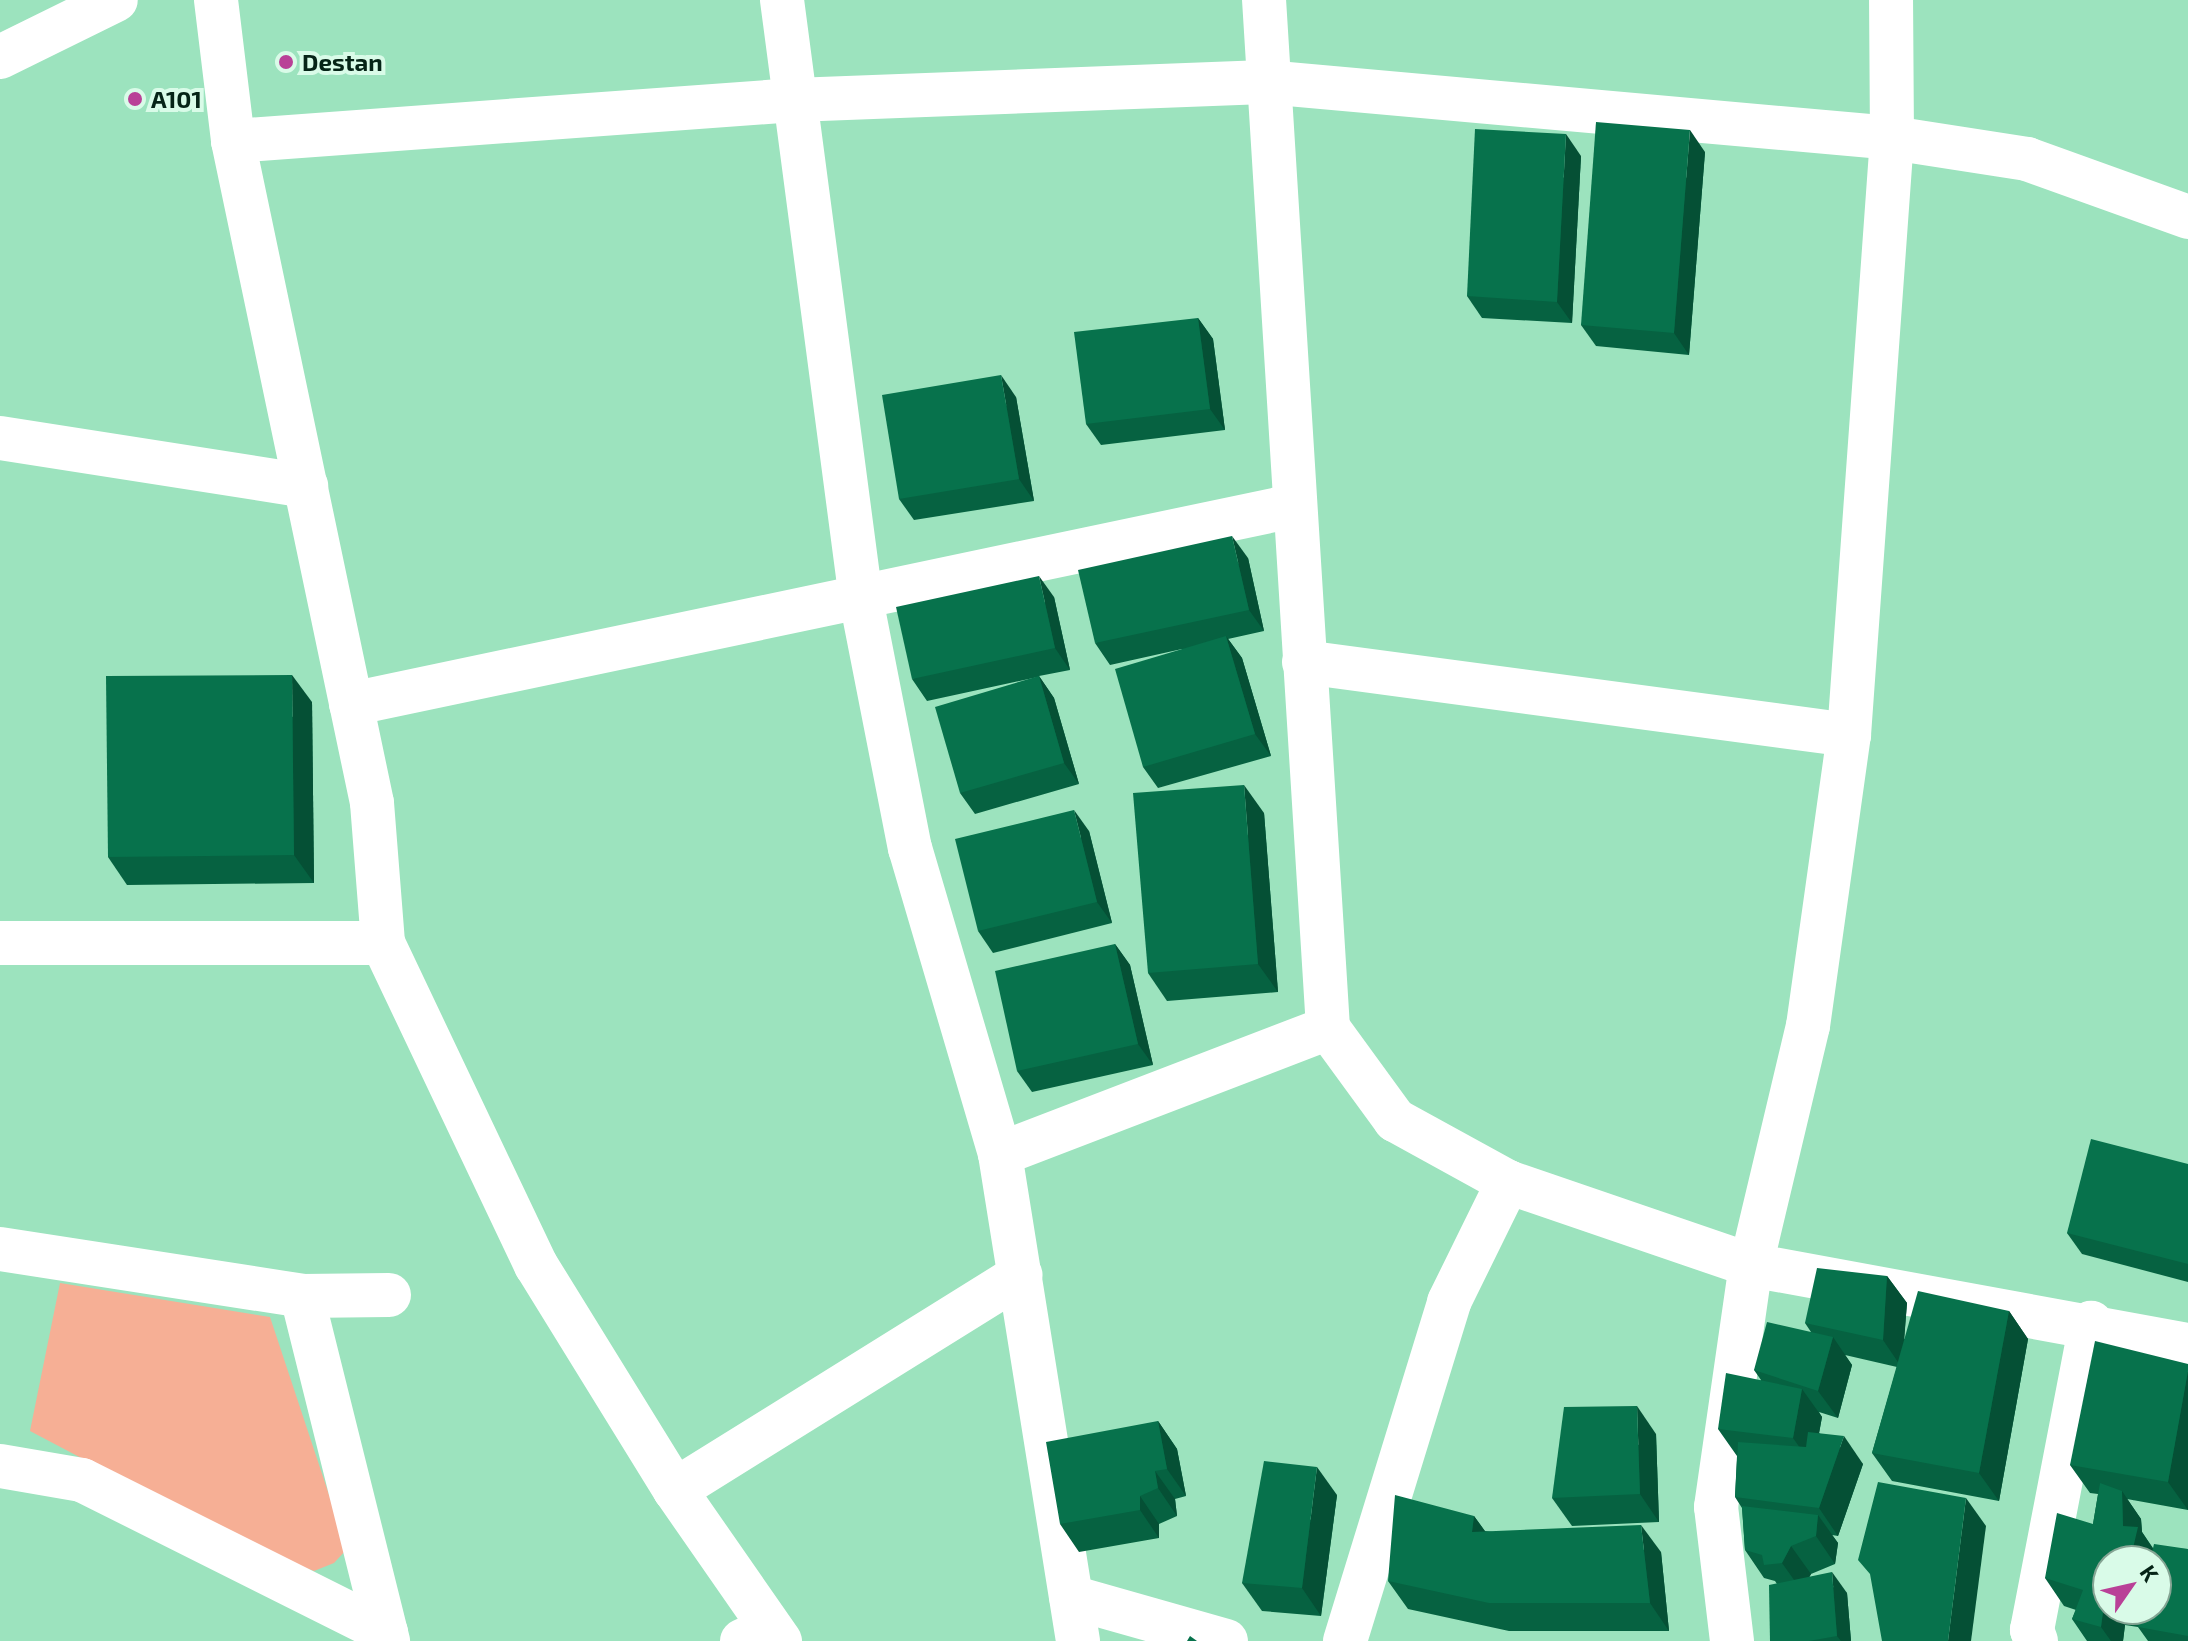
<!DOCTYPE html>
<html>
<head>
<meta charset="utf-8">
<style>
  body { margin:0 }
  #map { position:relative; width:2188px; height:1641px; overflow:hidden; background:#9ce3be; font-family:"Exo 2",sans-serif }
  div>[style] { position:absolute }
  .green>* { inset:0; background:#f6af95 }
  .minor>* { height:44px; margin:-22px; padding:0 22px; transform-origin:22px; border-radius:22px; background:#fff }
  .major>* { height:44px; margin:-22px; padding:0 22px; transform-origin:22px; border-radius:22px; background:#fff }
  .wall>* { inset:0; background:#066241 }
  .shaded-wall>* { inset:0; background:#055035 }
  .building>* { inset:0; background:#07724c }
  .dots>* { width:22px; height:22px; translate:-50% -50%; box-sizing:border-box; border:4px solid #d9fbe8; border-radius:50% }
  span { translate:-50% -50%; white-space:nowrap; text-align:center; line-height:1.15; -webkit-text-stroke:8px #d9fbe8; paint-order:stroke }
  .poi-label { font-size:24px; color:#062417; font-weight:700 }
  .left { translate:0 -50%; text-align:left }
  .north { position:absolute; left:2092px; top:1545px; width:80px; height:80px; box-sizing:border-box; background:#d9fbe8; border:2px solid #85a594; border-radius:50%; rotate:56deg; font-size:22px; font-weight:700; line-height:32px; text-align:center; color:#062417 }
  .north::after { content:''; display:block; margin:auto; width:28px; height:36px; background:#b94197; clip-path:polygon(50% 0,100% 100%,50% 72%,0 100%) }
</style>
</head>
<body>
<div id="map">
  <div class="green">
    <i style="clip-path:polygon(60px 1283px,270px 1317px,347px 1549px,334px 1563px,314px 1571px,254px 1549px,30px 1431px)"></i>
  </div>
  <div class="minor">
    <i style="left:782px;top:0;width:604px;rotate:82.49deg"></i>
    <i style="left:861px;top:599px;width:254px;rotate:78.9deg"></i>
    <i style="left:910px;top:848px;width:319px;rotate:73.6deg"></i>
    <i style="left:1000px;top:1154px;width:351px;rotate:-21deg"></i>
    <i style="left:1328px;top:1028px;width:1030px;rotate:-93.56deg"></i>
    <i style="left:0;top:57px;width:129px;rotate:-26.2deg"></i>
    <i style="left:233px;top:141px;width:562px;rotate:-4.18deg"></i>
    <i style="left:794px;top:100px;width:471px;rotate:-2.2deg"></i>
    <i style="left:1265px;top:82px;width:629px;rotate:5.1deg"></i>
    <i style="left:1892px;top:138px;width:138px;rotate:-90.4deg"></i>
    <i style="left:0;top:438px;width:310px;rotate:8.9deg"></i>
    <i style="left:1304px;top:662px;width:550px;rotate:7.63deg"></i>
    <i style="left:351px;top:704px;width:963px;rotate:-11.87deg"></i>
    <i style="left:0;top:943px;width:383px"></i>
    <i style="left:1328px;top:1028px;width:114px;rotate:53.9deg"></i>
    <i style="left:1395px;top:1120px;width:129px;rotate:28.8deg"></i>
    <i style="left:1508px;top:1182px;width:257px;rotate:18.9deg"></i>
    <i style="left:1751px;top:1265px;width:246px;rotate:-76.6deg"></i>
    <i style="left:1808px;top:1026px;width:294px;rotate:-82deg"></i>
    <i style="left:1849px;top:735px;width:599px;rotate:-85.88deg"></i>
    <i style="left:1892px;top:138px;width:137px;rotate:8.8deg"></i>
    <i style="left:2027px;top:159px;width:171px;rotate:19.8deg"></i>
    <i style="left:1000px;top:1154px;width:493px;rotate:80.9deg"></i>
    <i style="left:0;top:1249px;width:306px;rotate:8.8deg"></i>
    <i style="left:302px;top:1296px;width:87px;rotate:-0.7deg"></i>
    <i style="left:302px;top:1296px;width:356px;rotate:76deg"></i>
    <i style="left:0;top:1466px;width:83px;rotate:9.7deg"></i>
    <i style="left:82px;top:1480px;width:340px;rotate:26.6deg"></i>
    <i style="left:675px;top:1490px;width:407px;rotate:-31.9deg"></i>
    <i style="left:1071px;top:1597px;width:161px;rotate:15.8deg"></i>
    <i style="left:742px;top:1641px;width:31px;rotate:-25deg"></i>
    <i style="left:1345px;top:1641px;width:355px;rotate:-72.9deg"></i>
    <i style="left:1449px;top:1302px;width:134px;rotate:-63.8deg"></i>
    <i style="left:1732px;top:1641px;width:135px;rotate:-96.8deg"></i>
    <i style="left:1716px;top:1507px;width:245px;rotate:-81.8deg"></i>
    <i style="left:1751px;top:1265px;width:444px;rotate:10.4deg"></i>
    <i style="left:2036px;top:1641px;width:12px;rotate:-110deg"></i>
    <i style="left:2032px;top:1630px;width:313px;rotate:-79.1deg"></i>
  </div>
  <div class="major">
    <i style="left:216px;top:0;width:142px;rotate:83.1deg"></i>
    <i style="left:233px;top:141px;width:676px;rotate:78.14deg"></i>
    <i style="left:372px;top:803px;width:140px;rotate:85.5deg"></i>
    <i style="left:383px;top:943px;width:357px;rotate:64.6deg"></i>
    <i style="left:536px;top:1265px;width:264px;rotate:58.3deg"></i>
    <i style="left:675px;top:1490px;width:184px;rotate:55.2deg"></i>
  </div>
  <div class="wall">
    <i style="clip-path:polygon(1705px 152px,1689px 355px,1596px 346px,1581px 325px)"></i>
    <i style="clip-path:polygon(1581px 156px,1572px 323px,1482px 318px,1467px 296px)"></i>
    <i style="clip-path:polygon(1198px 318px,1213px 339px,1225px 430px,1101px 445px,1086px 424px)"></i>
    <i style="clip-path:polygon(1016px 397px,1034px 501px,914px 520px,899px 499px)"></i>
    <i style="clip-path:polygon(1248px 558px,1264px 631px,1228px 639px,1242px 658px,1271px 756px,1158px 788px,1143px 767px,1182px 649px,1110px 665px,1095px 643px)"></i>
    <i style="clip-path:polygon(1054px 597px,1070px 670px,1039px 676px,1054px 698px,1079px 784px,975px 814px,960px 793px,1038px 677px,927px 701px,912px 679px)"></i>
    <i style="clip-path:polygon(312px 702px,314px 883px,127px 885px,108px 857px)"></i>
    <i style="clip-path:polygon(1264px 813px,1278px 992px,1167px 1001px,1148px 973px)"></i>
    <i style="clip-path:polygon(1089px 831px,1112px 923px,993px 953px,978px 931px)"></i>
    <i style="clip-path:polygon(1115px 944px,1130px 965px,1153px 1065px,1032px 1092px,1017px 1071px)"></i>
    <i style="clip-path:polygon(2188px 1164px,2188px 1282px,2082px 1254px,2067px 1233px)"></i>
    <i style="clip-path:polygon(1887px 1276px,1907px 1303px,1904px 1339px,2009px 1311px,2028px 1339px,1999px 1501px,1892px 1481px,1872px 1453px,1897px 1367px,1845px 1355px,1852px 1365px,1838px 1418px,1819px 1412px,1822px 1417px,1819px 1433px,1863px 1464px,1838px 1536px,1832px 1535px,1838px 1543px,1835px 1564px,1811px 1574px,1809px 1577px,1847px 1593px,1851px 1641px,1770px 1641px,1777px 1584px,1775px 1581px,1764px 1578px,1745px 1550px,1742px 1508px,1735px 1497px,1737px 1456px,1718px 1429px,1761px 1380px,1754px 1370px,1811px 1332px,1805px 1323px)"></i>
    <i style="clip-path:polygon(evenodd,2188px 1371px,2188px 1510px,2127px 1499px,2141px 1519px,2142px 1532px,2153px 1548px,2188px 1549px,2188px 1641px,2148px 1641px,2138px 1627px,2125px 1625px,2123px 1641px,2087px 1641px,2072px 1619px,2076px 1610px,2064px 1606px,2045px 1578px,2093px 1524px,2098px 1494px,2090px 1493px,2070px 1465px,2188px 1371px,2108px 1561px,2156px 1609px,2108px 1609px,2108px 1561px)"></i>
    <i style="clip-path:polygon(1158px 1421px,1177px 1449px,1186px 1496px,1175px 1499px,1177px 1516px,1159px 1524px,1159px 1538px,1079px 1552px,1060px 1524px)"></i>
    <i style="clip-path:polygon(1656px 1434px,1659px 1522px,1572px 1526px,1552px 1498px)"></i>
    <i style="clip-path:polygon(1337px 1495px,1321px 1616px,1262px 1611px,1242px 1583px)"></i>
    <i style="clip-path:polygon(1474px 1516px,1485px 1531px,1661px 1552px,1669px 1631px,1509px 1631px,1408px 1609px,1388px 1581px)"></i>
  </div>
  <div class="shaded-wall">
    <i style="clip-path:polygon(1690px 130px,1705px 152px,1689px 355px,1674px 333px)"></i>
    <i style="clip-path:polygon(1566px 134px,1581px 156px,1572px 323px,1557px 302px)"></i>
    <i style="clip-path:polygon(1198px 318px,1213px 339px,1225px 430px,1210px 409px)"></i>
    <i style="clip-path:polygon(1001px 375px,1016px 397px,1034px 501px,1019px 479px)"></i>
    <i style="clip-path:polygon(1232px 536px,1248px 558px,1264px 631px,1249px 610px)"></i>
    <i style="clip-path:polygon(1039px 576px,1054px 597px,1070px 670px,1055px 648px)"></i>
    <i style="clip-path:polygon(1226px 636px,1242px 658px,1271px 756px,1255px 734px)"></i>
    <i style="clip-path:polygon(292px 675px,312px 702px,314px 883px,294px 855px)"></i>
    <i style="clip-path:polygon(1039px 676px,1054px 698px,1079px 784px,1064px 763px)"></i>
    <i style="clip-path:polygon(1244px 785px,1264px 813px,1278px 992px,1258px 964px)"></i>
    <i style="clip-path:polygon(1074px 810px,1089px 831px,1112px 923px,1097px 902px)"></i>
    <i style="clip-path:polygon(1115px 944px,1130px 965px,1153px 1065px,1138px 1044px)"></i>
    <i style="clip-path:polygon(1887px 1276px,1907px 1303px,1902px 1368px,1883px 1340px)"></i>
    <i style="clip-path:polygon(2009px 1311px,2028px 1339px,1999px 1501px,1979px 1473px)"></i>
    <i style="clip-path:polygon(1833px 1337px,1852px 1365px,1838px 1418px,1818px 1391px)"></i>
    <i style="clip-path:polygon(2188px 1371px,2188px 1510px,2168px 1482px)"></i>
    <i style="clip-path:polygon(1802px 1389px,1822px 1417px,1813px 1466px,1793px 1438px)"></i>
    <i style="clip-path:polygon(1637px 1406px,1656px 1434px,1659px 1522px,1640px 1494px)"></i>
    <i style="clip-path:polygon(1158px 1421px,1177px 1449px,1186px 1496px,1167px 1469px)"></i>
    <i style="clip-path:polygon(1844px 1436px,1863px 1464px,1838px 1536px,1819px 1508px)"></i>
    <i style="clip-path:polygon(1317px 1467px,1337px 1495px,1321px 1616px,1302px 1588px)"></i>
    <i style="clip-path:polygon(1155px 1471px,1175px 1499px,1177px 1516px,1158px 1488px)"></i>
    <i style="clip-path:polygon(2122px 1491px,2141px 1519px,2142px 1532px,2157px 1555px,2156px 1561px,2130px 1561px,2123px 1526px)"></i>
    <i style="clip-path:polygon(1140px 1496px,1159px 1524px,1159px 1538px,1140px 1510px)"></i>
    <i style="clip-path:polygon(1966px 1498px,1986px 1526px,1971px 1641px,1948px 1641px)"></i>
    <i style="clip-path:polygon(1818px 1515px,1838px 1543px,1835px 1564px,1816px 1536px)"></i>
    <i style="clip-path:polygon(1474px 1516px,1494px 1544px,1472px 1532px)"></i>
    <i style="clip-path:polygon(1641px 1525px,1661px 1552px,1669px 1631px,1650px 1603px)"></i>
    <i style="clip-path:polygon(1791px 1546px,1811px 1574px,1802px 1591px,1782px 1563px)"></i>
    <i style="clip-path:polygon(1832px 1572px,1847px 1593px,1851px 1641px,1841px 1641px,1837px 1636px)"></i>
    <i style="clip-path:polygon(2105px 1597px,2108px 1602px,2108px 1609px,2113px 1609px,2125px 1625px,2123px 1641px,2111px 1641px,2101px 1627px)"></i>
    <i style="clip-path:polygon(2128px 1609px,2145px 1609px,2140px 1627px)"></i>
  </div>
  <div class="building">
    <i style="clip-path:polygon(1596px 122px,1690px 130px,1674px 333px,1581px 325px)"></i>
    <i style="clip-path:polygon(1475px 129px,1566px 134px,1557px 302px,1467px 296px)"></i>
    <i style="clip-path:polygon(1198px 318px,1210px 409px,1086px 424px,1074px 332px)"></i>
    <i style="clip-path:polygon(1001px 375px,1019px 479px,899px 499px,882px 395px)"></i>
    <i style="clip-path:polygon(1232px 536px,1249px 610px,1095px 643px,1078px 570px)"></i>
    <i style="clip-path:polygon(1039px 576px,1055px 648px,912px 679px,896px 607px)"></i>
    <i style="clip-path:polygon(1226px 636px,1255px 734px,1143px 767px,1115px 669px)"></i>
    <i style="clip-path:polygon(292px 675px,294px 855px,108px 857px,106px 676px)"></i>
    <i style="clip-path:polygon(1039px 676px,1064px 763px,960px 793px,935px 707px)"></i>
    <i style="clip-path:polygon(1244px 785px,1258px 964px,1148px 973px,1133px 793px)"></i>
    <i style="clip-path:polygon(1074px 810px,1097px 902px,978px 931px,955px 839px)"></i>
    <i style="clip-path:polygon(1115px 944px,1138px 1044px,1017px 1071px,995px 971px)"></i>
    <i style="clip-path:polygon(2091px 1139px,2188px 1164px,2188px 1264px,2067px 1233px)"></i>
    <i style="clip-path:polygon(1817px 1268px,1887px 1276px,1883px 1340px,1805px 1323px)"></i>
    <i style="clip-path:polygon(1918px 1291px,2009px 1311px,1979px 1473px,1872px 1453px)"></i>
    <i style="clip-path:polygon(1767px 1322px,1833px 1337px,1818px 1391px,1754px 1370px)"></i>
    <i style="clip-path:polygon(2095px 1341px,2188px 1364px,2188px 1371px,2168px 1482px,2070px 1465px)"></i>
    <i style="clip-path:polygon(1726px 1373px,1802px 1389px,1793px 1438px,1718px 1429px)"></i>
    <i style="clip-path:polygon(1637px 1406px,1640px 1494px,1552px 1498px,1564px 1407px)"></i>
    <i style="clip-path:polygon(1158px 1421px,1167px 1469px,1155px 1471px,1158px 1488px,1140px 1496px,1140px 1510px,1060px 1524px,1046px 1442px)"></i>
    <i style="clip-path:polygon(1808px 1432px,1844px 1436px,1819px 1508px,1735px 1497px,1738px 1442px,1806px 1447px)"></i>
    <i style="clip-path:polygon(1264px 1461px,1317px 1467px,1302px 1588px,1242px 1583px)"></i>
    <i style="clip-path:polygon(1878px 1482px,1966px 1498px,1948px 1641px,1882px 1641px,1870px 1574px,1858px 1560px)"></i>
    <i style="clip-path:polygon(2100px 1483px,2122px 1491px,2123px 1526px,2138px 1527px,2130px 1561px,2108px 1561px,2108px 1598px,2105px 1597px,2101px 1627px,2072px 1619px,2083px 1590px,2045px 1578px,2057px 1513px,2093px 1524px)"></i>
    <i style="clip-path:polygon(1395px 1495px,1474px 1516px,1472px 1532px,1641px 1525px,1650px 1603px,1489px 1603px,1388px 1581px)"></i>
    <i style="clip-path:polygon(1742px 1506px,1818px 1515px,1816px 1536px,1791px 1546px,1782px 1563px,1764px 1565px,1762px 1555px,1745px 1550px)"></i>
    <i style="clip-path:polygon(2154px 1544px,2188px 1549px,2188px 1636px,2138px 1627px,2142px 1609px,2156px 1609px,2156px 1561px,2150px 1561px)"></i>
    <i style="clip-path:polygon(1832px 1572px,1837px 1636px,1809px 1641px,1770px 1641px,1769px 1585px)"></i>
    <i style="clip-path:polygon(1190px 1636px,1197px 1641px,1187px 1641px)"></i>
  </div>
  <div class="dots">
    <i style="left:286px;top:62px;background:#b94197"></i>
    <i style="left:135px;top:99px;background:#b94197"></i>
  </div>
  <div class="poi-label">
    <span class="left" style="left:302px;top:62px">Destan</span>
    <span class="left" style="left:151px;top:99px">A101</span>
  </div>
  <div class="north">K</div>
</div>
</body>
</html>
